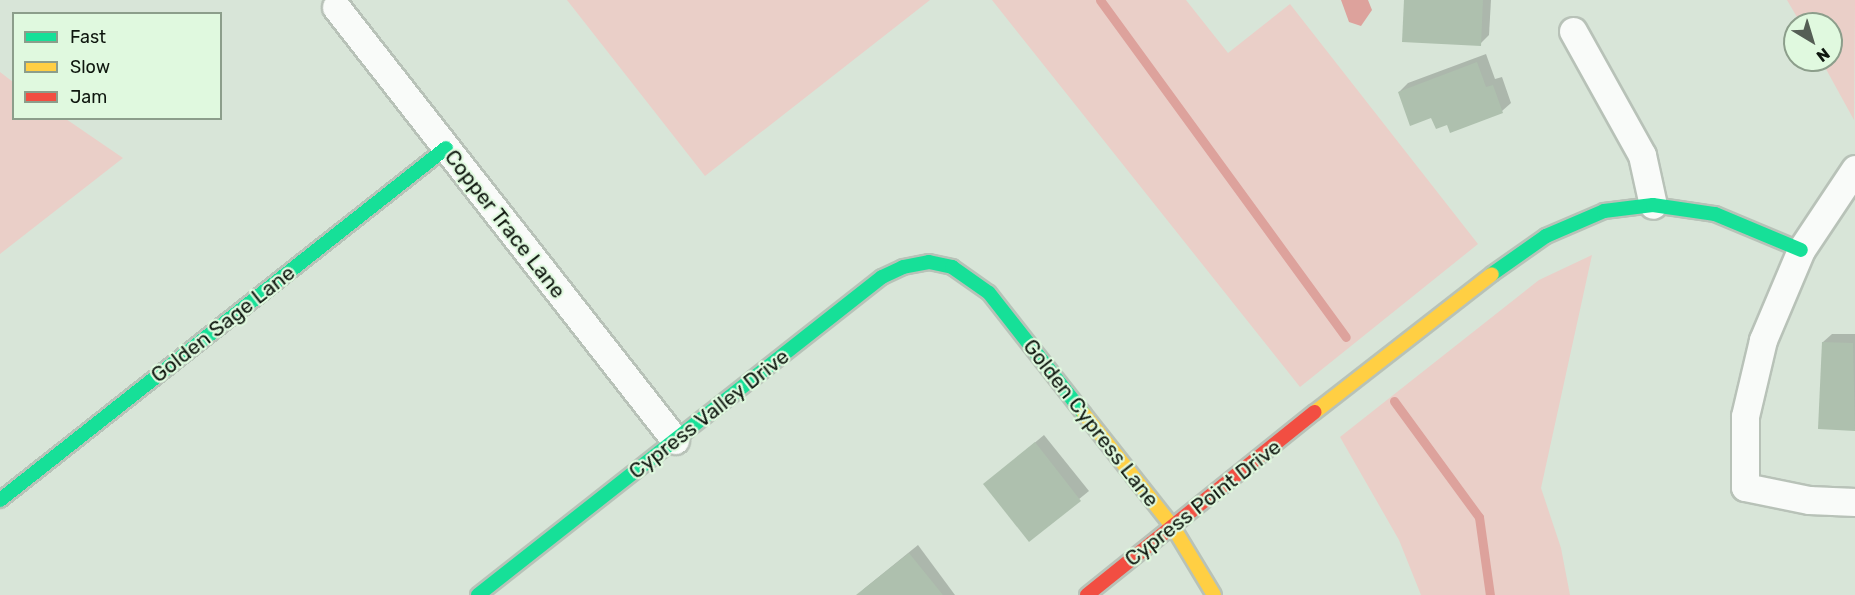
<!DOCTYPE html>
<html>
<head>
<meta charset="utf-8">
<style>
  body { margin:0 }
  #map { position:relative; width:1855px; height:595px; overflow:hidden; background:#d8e5d8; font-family:Rubik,sans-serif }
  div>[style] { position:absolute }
  .green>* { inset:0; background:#eacfc8 }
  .water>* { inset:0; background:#dda29c }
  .shadow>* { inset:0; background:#0003 }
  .stream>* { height:9px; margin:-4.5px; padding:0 4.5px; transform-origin:4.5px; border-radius:4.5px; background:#dda29c }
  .building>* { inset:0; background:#aec0ae }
  .roads { filter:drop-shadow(2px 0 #b8c2b8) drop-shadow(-2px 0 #b8c2b8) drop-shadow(0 2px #b8c2b8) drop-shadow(0 -2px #b8c2b8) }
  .street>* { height:27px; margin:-13.5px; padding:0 13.5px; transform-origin:13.5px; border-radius:13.5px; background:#f9fbf9 }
  .fast>* { height:14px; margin:-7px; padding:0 7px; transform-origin:7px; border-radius:7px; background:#16e098 }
  .slow>* { height:14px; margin:-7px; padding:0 7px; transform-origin:7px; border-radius:7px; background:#ffcf43 }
  .jam>* { height:14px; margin:-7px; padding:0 7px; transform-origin:7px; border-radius:7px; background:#f24e42 }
  span { translate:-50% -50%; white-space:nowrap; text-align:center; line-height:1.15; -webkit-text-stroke:4.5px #e0f9df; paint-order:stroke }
  .street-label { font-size:21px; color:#0e160e }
  .legend { position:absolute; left:12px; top:12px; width:210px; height:108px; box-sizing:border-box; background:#e0f9df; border:2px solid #8c9e8b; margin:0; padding:8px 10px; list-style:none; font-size:18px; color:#0e160e }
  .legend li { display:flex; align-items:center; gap:12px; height:30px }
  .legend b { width:30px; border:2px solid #8c9e8b }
  .north { position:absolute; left:1783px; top:12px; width:60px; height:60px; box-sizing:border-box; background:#e0f9df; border:2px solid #8c9e8b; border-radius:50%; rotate:142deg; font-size:16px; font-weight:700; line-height:24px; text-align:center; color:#0e160e }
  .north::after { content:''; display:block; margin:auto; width:21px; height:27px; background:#555e55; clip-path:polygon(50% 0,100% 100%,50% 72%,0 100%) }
</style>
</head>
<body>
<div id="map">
  <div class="green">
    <i style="clip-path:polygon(567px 0,930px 0,705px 176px)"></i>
    <i style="clip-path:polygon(992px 0,1186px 0,1228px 53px,1290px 4px,1478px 244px,1300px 387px)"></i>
    <i style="clip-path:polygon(1787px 0,1855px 0,1854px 120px,1821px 60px,1831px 60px,1831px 24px,1801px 24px)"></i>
    <i style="clip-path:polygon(0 72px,13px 82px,14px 118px,66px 119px,123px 158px,0 254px)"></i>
    <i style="clip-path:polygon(1592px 255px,1541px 488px,1561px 548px,1570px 595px,1421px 595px,1399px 540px,1340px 437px,1539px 280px)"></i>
  </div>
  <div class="water">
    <i style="clip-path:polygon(1341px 0,1368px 0,1372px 10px,1361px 26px,1349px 22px)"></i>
  </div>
  <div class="shadow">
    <i style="clip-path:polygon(1406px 0,1491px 0,1489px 35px,1480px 44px)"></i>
    <i style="clip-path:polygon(1486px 54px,1495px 79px,1502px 77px,1511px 103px,1502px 111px,1448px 124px,1399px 92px,1408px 83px)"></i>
    <i style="clip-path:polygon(1832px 334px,1855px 334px,1855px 429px,1820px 428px,1823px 342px)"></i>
    <i style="clip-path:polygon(1044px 435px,1089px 491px,1029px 540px,985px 484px)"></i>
    <i style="clip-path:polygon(918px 545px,955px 595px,858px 595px,865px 588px)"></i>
  </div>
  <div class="stream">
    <i style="left:1100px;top:0;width:417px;rotate:53.9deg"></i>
    <i style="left:1394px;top:401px;width:144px;rotate:53.8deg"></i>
    <i style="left:1479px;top:517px;width:79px;rotate:82deg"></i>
  </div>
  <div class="building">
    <i style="clip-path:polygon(1404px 0,1483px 0,1481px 46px,1402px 42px)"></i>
    <i style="clip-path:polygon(1477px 62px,1486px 87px,1493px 85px,1503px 113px,1450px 133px,1447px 125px,1436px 129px,1431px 118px,1410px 126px,1398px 92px)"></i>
    <i style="clip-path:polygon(1822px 342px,1853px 343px,1855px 431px,1818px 429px)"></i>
    <i style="clip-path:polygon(1035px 442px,1081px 501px,1029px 542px,983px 484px)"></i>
    <i style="clip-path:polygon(909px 553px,943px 595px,856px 595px)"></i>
  </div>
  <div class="roads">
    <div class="street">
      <i style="left:336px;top:7px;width:550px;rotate:51.94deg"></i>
      <i style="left:1573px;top:31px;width:142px;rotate:60.9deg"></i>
      <i style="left:1642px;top:155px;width:51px;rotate:77.6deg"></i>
      <i style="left:1855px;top:169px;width:97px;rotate:123.7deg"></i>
      <i style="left:1801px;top:250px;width:98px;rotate:112.9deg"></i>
      <i style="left:1763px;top:340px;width:78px;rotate:103.3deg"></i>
      <i style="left:1745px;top:416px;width:71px;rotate:90deg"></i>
      <i style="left:1745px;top:487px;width:65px;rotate:11.5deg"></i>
      <i style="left:1809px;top:500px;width:46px;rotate:2.5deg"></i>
    </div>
    <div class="fast">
      <i style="left:1492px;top:274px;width:66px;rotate:-35.1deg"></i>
      <i style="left:1546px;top:236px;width:63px;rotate:-23.3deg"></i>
      <i style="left:1604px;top:211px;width:49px;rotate:-7deg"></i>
      <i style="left:1653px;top:205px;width:63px;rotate:8.3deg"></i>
      <i style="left:1715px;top:214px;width:93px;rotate:22.7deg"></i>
      <i style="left:0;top:500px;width:568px;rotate:-38.28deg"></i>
      <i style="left:478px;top:595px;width:514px;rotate:-38.21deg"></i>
      <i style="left:882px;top:277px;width:23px;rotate:-25deg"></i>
      <i style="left:903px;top:267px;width:26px;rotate:-11deg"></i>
      <i style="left:929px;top:262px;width:24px;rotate:12deg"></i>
      <i style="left:952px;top:267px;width:45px;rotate:35.1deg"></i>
      <i style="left:989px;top:293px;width:154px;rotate:51.9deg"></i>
    </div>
    <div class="slow">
      <i style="left:1315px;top:412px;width:224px;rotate:-37.9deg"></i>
      <i style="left:1084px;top:414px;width:144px;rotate:51.8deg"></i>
      <i style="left:1173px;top:527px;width:79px;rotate:58.9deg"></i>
    </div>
    <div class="jam">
      <i style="left:1087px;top:595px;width:292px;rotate:-38.8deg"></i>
    </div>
  </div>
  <div class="street-label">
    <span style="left:505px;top:224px;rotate:52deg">Copper Trace Lane</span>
    <span style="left:223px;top:324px;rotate:-38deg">Golden Sage Lane</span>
    <span style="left:709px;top:414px;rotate:-38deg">Cypress Valley Drive</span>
    <span style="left:1091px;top:423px;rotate:52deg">Golden Cypress Lane</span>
    <span style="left:1203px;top:503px;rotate:-38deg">Cypress Point Drive</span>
  </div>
  <ul class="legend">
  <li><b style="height:8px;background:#16e098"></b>Fast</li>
  <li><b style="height:8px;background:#ffcf43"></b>Slow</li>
  <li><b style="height:8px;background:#f24e42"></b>Jam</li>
  </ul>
  <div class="north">N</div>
</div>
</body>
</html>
